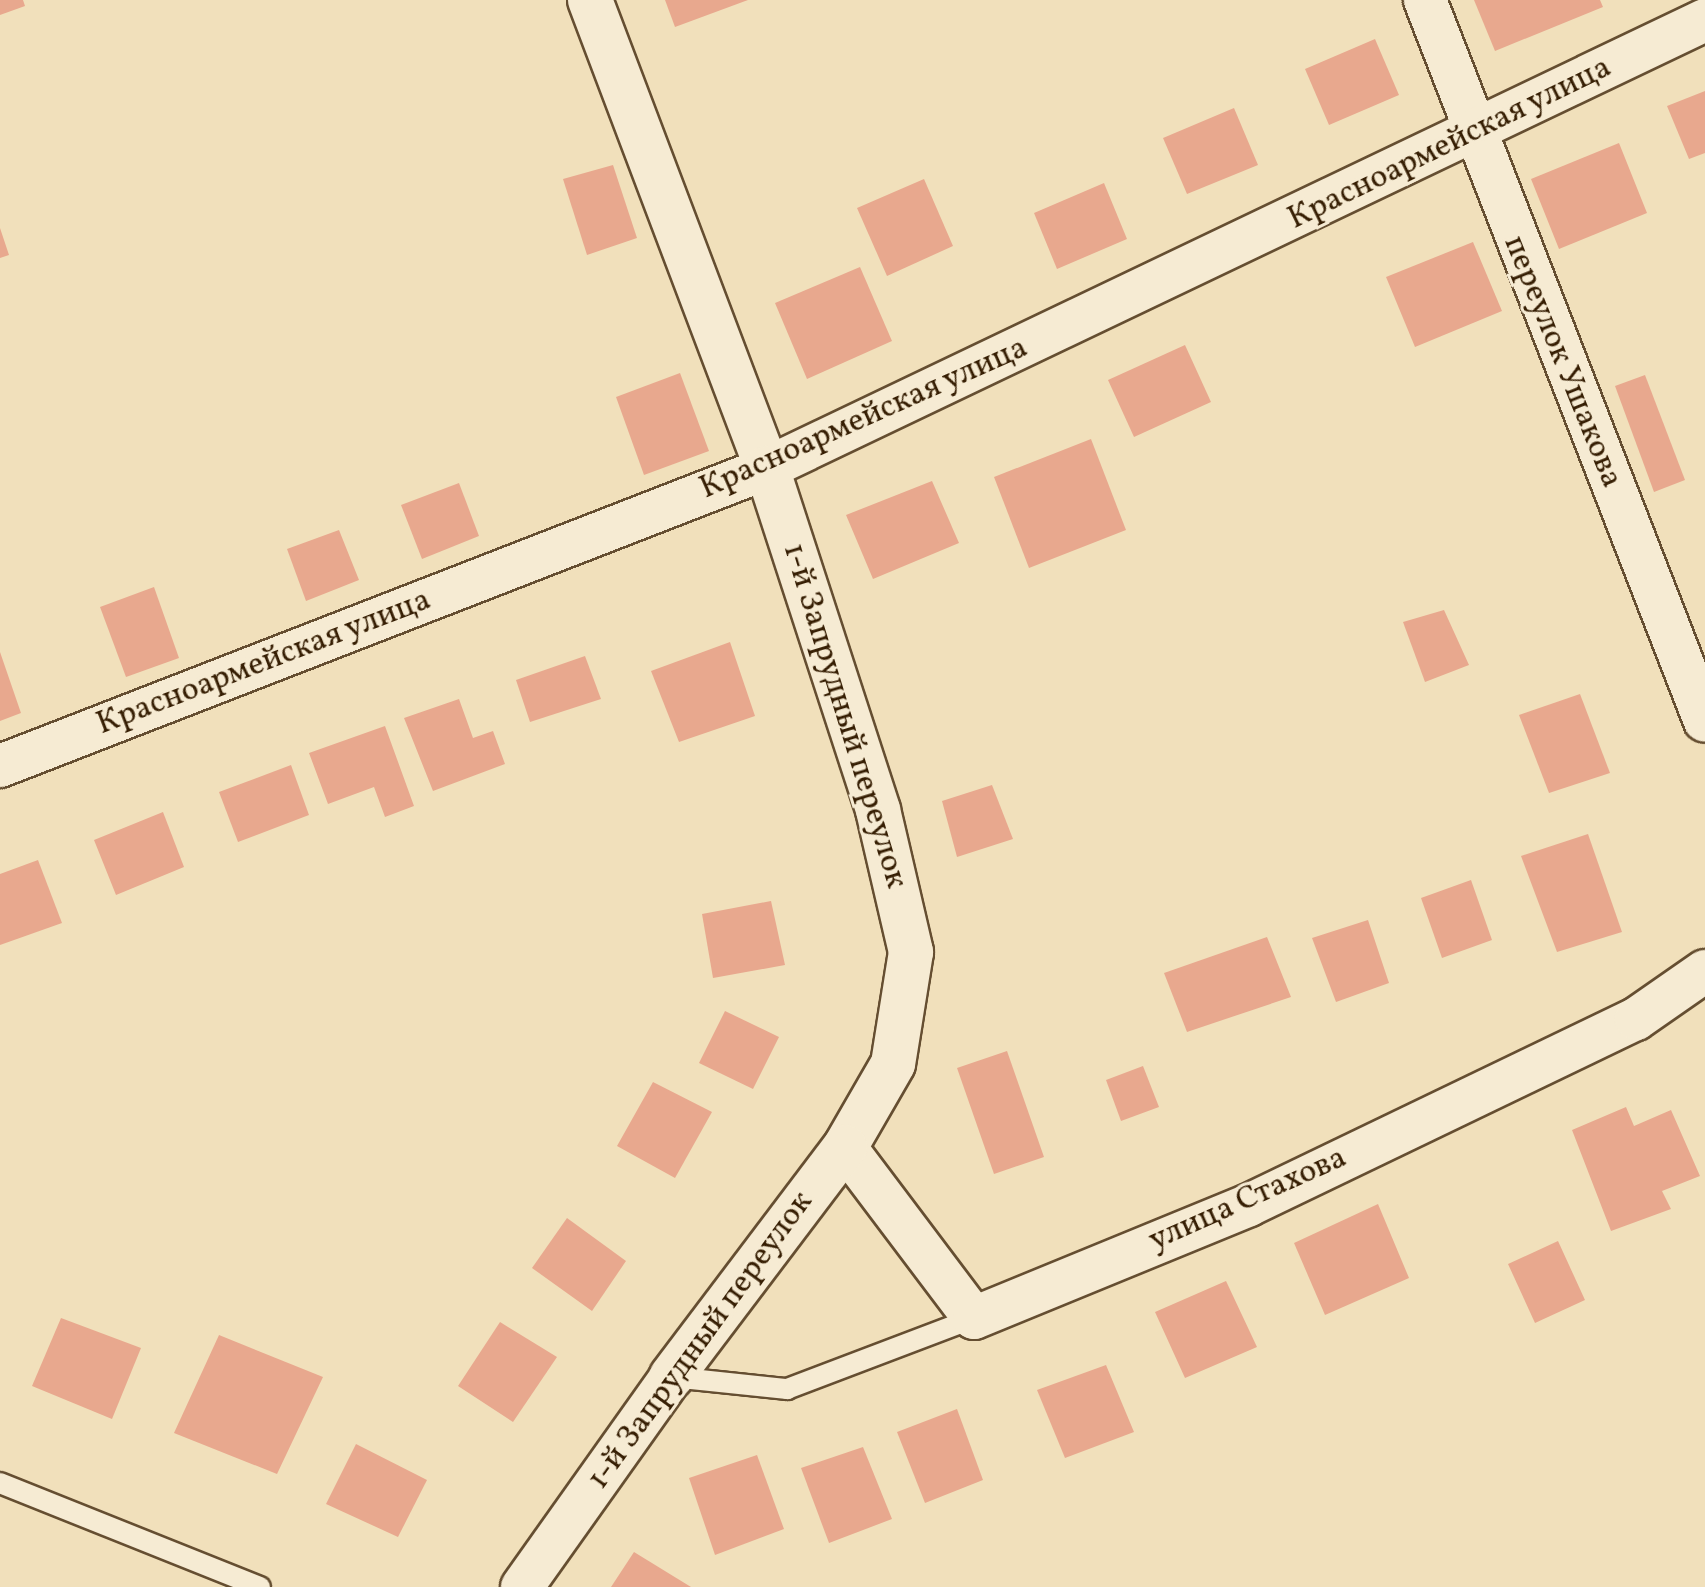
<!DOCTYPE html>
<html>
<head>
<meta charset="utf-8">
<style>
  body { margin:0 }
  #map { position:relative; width:1705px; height:1587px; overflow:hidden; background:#f1e0bb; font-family:Vollkorn,serif }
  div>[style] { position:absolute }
  .building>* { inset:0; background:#e8a88e }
  .roads { filter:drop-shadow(2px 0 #654e31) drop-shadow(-2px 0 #654e31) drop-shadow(0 2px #654e31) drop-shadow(0 -2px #654e31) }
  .lane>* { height:20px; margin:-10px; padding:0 10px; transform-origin:10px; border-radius:10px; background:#f6ebd3 }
  .street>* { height:42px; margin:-21px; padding:0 21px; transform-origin:21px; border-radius:21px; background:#f6ebd3 }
  .secondary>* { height:44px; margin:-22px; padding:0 22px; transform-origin:22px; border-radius:22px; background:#f6ebd3 }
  span { translate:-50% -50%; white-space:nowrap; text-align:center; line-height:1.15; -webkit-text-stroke:6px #f6ebd3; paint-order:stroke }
  .street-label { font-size:32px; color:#361e03 }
</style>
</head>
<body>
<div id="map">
  <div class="building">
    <i style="clip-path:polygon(0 0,23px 0,25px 6px,0 15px)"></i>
    <i style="clip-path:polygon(665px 0,748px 0,675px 27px)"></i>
    <i style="clip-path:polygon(1474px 0,1600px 0,1603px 7px,1495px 51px)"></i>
    <i style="clip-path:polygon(1375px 39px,1399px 95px,1329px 125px,1305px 69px)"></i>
    <i style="clip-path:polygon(1705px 91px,1705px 153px,1689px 159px,1667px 106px)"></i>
    <i style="clip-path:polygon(1234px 108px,1258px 165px,1187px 194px,1163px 138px)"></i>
    <i style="clip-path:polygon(1619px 143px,1647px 213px,1559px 249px,1531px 179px)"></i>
    <i style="clip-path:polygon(613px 165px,637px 238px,587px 255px,563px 179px)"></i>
    <i style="clip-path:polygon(924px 179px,953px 246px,887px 276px,857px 208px)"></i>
    <i style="clip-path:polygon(1104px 183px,1127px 239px,1057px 269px,1034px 213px)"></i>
    <i style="clip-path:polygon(0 228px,9px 255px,0 258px)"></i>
    <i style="clip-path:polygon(1473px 242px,1502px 311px,1415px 347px,1386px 277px)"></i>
    <i style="clip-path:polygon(860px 267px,892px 341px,807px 379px,775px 303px)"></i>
    <i style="clip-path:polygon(1185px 345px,1211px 402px,1134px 437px,1108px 380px)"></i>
    <i style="clip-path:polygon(680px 373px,709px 451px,644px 475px,616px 397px)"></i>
    <i style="clip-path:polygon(1645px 375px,1685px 480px,1654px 492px,1615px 386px)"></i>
    <i style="clip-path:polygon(1091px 439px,1126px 530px,1029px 568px,994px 477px)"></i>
    <i style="clip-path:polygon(932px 481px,959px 543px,873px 579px,846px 515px)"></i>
    <i style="clip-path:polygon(459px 483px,479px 536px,422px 559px,401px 505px)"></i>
    <i style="clip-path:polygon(339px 530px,359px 580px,306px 601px,287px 549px)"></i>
    <i style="clip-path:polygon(154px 587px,179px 658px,126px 677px,100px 607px)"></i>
    <i style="clip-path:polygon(1444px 610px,1469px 665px,1425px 682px,1403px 622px)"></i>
    <i style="clip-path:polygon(730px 642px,755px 716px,679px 742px,651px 671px)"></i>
    <i style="clip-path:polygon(0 652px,21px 713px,0 721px)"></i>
    <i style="clip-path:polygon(585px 656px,601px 699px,530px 722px,516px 680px)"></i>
    <i style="clip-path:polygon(1580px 694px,1610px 773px,1549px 793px,1519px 715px)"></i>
    <i style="clip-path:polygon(459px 699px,473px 738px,493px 731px,505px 764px,433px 791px,404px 718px)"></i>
    <i style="clip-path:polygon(385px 726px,414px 806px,385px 817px,374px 787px,328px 804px,309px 753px)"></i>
    <i style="clip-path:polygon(291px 765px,309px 815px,238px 842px,219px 792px)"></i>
    <i style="clip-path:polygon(992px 785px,1013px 839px,957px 857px,942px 801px)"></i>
    <i style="clip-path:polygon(163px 812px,184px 867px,116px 895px,94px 840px)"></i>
    <i style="clip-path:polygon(1588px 834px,1622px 932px,1557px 952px,1521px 856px)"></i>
    <i style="clip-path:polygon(38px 860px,62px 923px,0 945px,0 874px)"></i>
    <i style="clip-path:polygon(1471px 880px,1492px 940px,1442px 958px,1421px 898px)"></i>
    <i style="clip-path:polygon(771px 901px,785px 965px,713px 978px,702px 914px)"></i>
    <i style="clip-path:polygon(1368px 920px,1389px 983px,1336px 1002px,1312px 938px)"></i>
    <i style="clip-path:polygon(1267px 937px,1291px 997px,1187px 1032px,1164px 973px)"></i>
    <i style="clip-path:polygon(725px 1011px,779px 1037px,753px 1089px,699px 1063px)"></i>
    <i style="clip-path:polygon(1007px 1051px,1044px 1157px,994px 1174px,957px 1068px)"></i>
    <i style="clip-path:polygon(1143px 1066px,1159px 1107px,1121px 1121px,1106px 1080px)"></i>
    <i style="clip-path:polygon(653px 1082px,712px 1112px,675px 1178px,617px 1146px)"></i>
    <i style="clip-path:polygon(1626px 1107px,1634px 1126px,1671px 1110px,1700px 1176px,1662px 1191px,1671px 1209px,1611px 1231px,1572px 1130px)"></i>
    <i style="clip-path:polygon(1378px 1204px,1409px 1278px,1325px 1315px,1294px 1243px)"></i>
    <i style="clip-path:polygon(567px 1218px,626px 1261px,592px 1311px,532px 1268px)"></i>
    <i style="clip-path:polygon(1558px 1241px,1585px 1300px,1535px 1323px,1508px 1264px)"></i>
    <i style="clip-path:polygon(1226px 1281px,1257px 1347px,1185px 1378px,1155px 1312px)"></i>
    <i style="clip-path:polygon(61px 1318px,141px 1348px,112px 1419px,32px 1386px)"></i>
    <i style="clip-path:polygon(500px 1322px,557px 1357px,513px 1422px,458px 1386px)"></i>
    <i style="clip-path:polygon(219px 1335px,323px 1377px,277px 1474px,174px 1433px)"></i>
    <i style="clip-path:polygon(1106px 1365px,1134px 1432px,1065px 1458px,1037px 1390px)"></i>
    <i style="clip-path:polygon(957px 1409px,983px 1480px,925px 1503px,897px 1432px)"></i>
    <i style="clip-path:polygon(356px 1444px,427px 1480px,398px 1537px,326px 1504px)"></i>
    <i style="clip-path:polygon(863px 1447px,892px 1519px,829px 1543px,801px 1468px)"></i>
    <i style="clip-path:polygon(757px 1455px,784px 1529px,715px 1555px,689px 1478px)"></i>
    <i style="clip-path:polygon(634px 1552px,691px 1587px,611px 1587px)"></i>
  </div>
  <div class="roads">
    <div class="lane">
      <i style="left:672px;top:1377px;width:116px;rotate:6deg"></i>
      <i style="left:787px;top:1389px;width:200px;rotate:-20.8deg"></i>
      <i style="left:0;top:1483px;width:280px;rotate:21.8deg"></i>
    </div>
    <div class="street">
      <i style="left:1425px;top:0;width:773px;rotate:68.78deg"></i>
      <i style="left:0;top:766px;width:823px;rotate:-21.23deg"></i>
      <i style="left:767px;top:468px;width:1039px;rotate:-25.53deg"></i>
      <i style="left:845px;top:1147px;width:214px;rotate:53deg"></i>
      <i style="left:974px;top:1318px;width:297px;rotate:-22.3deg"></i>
      <i style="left:1249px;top:1205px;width:429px;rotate:-25.7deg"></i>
      <i style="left:1636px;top:1019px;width:84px;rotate:-34.8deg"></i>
      <i style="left:522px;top:1587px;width:257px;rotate:-54.6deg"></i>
    </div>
    <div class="secondary">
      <i style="left:590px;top:0;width:500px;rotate:69.28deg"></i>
      <i style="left:767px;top:468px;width:360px;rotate:72deg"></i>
      <i style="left:878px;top:810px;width:146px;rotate:76.9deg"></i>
      <i style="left:911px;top:952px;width:113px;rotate:99.1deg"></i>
      <i style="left:893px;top:1064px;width:96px;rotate:120deg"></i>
      <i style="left:845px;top:1147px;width:288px;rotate:127.1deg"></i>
    </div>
  </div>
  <div class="street-label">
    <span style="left:1450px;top:144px;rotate:-26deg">Красноармейская улица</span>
    <span style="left:1562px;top:362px;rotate:68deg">переулок Ушакова</span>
    <span style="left:864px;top:419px;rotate:-24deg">Красноармейская улица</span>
    <span style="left:264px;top:663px;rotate:-21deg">Красноармейская улица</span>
    <span style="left:844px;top:716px;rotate:73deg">1-й Запрудный переулок</span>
    <span style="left:1248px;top:1200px;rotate:-24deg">улица Стахова</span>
    <span style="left:701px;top:1341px;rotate:-54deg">1-й Запрудный переулок</span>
  </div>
</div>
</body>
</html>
